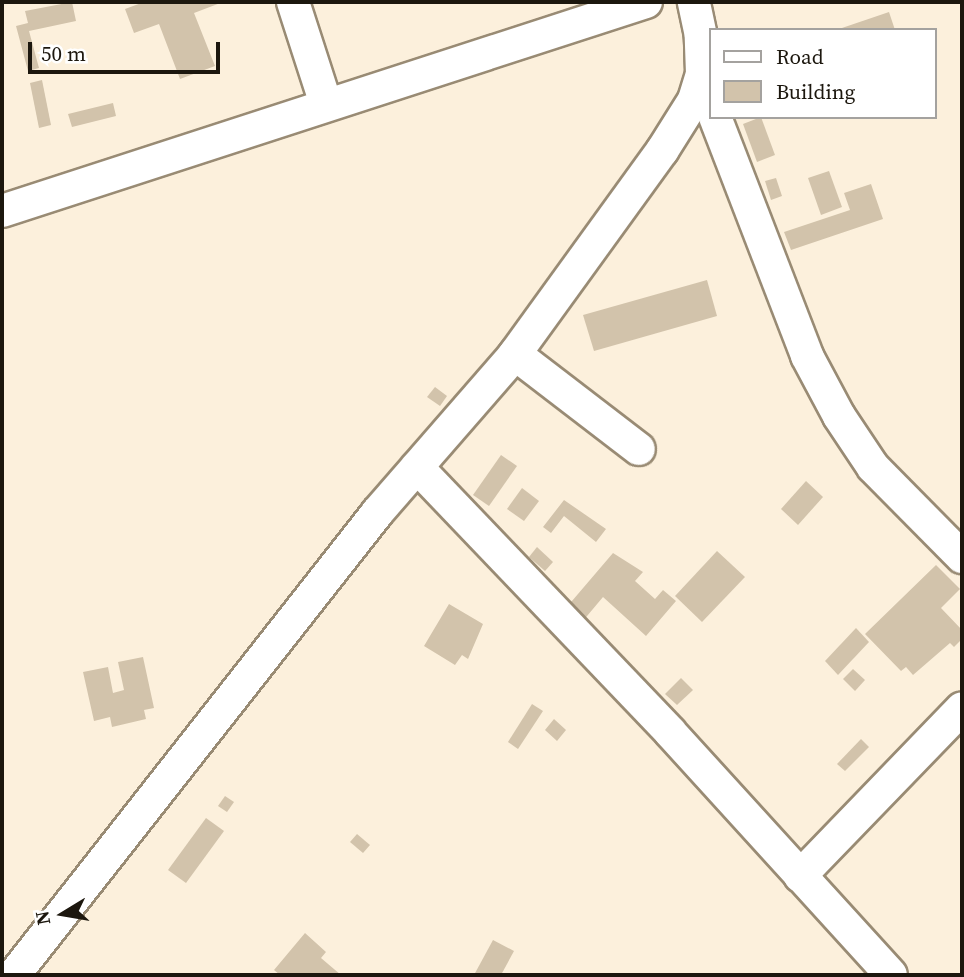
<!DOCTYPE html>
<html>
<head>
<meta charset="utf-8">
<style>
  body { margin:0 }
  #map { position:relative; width:964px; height:977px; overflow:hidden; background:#fcf0dc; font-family:"Source Serif 4",serif }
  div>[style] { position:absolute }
  .building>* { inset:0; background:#d2c3ab }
  .roads { filter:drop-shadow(2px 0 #998b74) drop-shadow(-2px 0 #998b74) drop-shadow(0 2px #998b74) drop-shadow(0 -2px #998b74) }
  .minor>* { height:32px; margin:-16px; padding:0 16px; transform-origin:16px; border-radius:16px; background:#fff }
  span { translate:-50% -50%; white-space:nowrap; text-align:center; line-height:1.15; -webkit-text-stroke:5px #fff; paint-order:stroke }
  .frame { position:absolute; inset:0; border:4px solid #1c170e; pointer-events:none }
  .legend { position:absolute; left:709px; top:28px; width:228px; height:91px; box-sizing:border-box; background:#fff; border:2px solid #a4a29f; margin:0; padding:9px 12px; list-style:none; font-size:21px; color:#1c170e }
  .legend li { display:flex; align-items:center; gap:14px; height:35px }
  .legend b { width:35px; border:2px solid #a4a29f }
  .north { position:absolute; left:28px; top:879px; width:70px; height:70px; -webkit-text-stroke:5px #fff; paint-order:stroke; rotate:259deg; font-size:19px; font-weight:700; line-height:28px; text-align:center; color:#1c170e }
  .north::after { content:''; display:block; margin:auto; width:24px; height:32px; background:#1c170e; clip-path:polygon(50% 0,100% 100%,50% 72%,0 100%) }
  .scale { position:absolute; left:28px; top:42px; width:192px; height:32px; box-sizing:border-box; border:4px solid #1c170e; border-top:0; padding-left:9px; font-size:21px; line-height:24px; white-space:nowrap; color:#1c170e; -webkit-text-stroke:5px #fff; paint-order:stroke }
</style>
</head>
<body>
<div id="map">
  <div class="building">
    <i style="clip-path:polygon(72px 2px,76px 21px,29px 31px,39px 68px,28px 71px,16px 26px,28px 23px,25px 11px)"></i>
    <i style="clip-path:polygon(144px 2px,223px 2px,194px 13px,215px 66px,180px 79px,159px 24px,134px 33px,125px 9px)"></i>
    <i style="clip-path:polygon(889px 12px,895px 30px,839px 30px,839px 29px)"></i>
    <i style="clip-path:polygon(42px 80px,51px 125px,39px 128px,30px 83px)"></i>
    <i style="clip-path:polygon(113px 103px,116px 116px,72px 127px,68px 114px)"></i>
    <i style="clip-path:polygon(761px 117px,775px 155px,757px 162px,743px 124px)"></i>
    <i style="clip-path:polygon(829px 171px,842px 207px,821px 215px,808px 178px)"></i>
    <i style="clip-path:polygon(776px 178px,782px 196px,771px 200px,765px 181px)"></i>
    <i style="clip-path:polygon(871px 184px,883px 219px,791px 250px,784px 232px,850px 210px,844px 193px)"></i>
    <i style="clip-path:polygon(707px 280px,717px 316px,594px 351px,583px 315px)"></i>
    <i style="clip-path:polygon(435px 387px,447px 396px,440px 406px,427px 397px)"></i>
    <i style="clip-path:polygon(501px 455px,517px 466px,489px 506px,473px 495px)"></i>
    <i style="clip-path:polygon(806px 481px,823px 497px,798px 525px,781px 509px)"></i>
    <i style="clip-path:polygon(522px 488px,539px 501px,524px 521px,507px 509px)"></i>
    <i style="clip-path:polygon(564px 500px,606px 529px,596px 542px,564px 516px,551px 533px,543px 527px)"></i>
    <i style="clip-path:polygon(537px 547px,553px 562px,545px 571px,529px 557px)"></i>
    <i style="clip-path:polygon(717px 551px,745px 577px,702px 622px,675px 596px)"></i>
    <i style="clip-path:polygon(613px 553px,643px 572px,635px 581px,655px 599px,663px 590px,676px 601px,646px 636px,603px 597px,582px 622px,566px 608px)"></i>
    <i style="clip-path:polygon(936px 565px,960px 589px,941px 608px,962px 630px,962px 639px,954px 647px,950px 643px,913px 675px,906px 667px,901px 671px,865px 634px)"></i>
    <i style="clip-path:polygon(449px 604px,483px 624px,468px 659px,462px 655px,455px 665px,424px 646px)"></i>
    <i style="clip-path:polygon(856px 628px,869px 642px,838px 675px,825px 661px)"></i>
    <i style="clip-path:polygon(143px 657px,154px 708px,144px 710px,146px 719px,112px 727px,110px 717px,94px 721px,83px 672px,108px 667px,113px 693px,124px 690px,118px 662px)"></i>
    <i style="clip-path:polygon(853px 669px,865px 680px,855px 691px,843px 679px)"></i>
    <i style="clip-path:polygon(681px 678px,693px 690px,677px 705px,665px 694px)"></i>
    <i style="clip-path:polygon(532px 704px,543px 711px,518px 749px,508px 742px)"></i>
    <i style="clip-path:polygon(554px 719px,566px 730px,557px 741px,545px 730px)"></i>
    <i style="clip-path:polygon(861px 739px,869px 747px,845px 771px,837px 764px)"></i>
    <i style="clip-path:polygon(225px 796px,234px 802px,227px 812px,218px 806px)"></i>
    <i style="clip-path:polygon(206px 818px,224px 831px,186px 883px,168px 870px)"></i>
    <i style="clip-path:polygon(357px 834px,370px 845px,363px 853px,350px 842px)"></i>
    <i style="clip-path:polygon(305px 933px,326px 952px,321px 958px,341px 975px,280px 975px,274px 970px)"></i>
    <i style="clip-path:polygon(493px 940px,514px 951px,501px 975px,474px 975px)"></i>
  </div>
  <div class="roads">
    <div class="minor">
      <i style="left:293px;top:2px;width:107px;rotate:72.1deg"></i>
      <i style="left:715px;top:117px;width:256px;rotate:68.9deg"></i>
      <i style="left:807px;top:356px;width:68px;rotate:61.9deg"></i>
      <i style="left:839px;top:416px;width:61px;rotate:56.3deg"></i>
      <i style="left:873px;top:467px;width:127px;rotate:45.3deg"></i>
      <i style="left:2px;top:211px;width:677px;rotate:-17.98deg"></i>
      <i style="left:515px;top:354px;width:156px;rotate:37.5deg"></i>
      <i style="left:417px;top:467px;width:366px;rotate:46.3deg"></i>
      <i style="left:670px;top:732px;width:328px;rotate:47.7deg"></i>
      <i style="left:800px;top:876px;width:233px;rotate:-46deg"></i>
      <i style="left:14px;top:975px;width:588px;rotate:-51.84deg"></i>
      <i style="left:377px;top:513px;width:211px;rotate:-49deg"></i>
      <i style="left:515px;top:354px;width:251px;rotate:-54.1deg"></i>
      <i style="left:662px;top:151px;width:60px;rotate:-57.9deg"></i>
      <i style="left:694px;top:100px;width:27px;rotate:-73deg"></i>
      <i style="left:702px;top:74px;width:38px;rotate:-92deg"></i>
      <i style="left:701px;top:36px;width:35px;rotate:-102deg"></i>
    </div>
  </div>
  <div class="frame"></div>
  <ul class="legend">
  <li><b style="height:9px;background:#fff"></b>Road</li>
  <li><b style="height:19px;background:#d2c3ab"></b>Building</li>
  </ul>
  <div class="north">N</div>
  <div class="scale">50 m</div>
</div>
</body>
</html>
